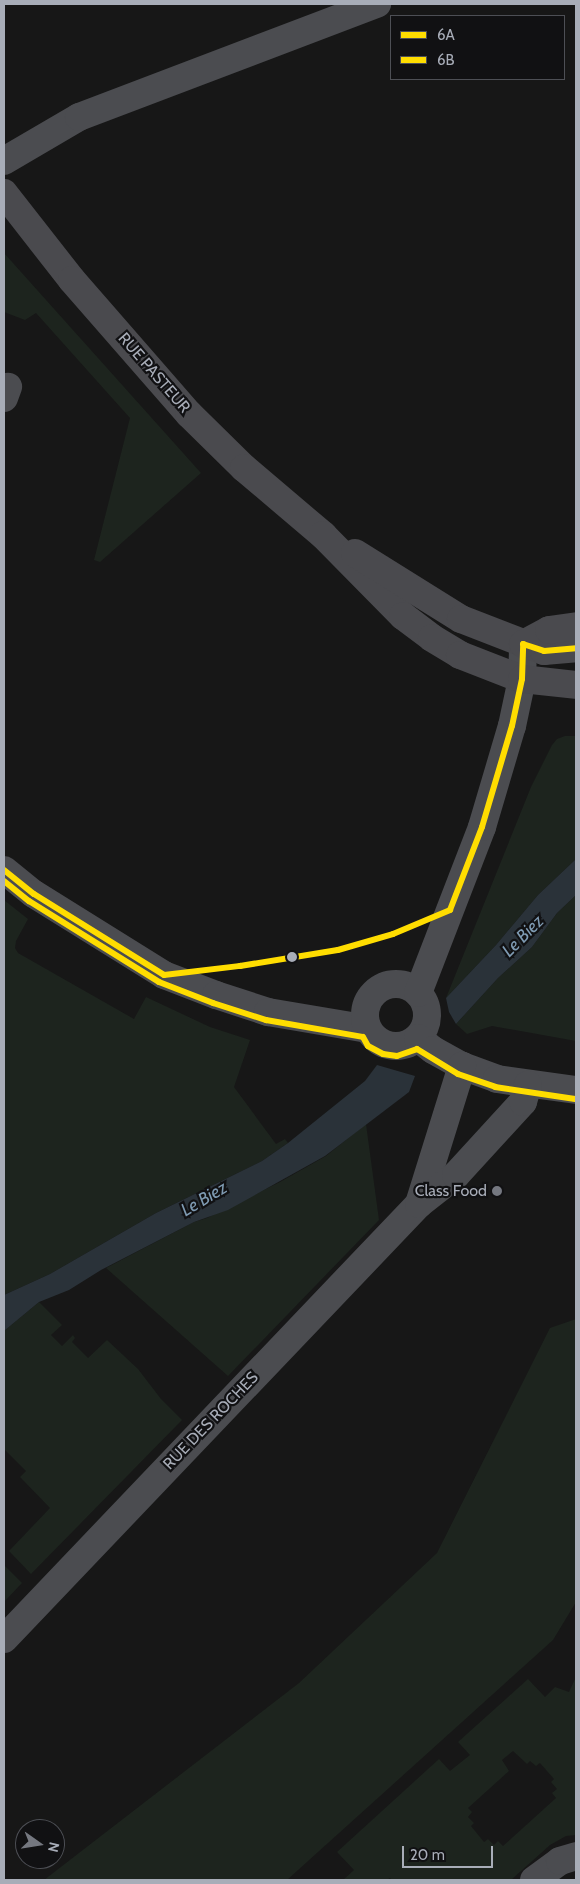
<!DOCTYPE html>
<html>
<head>
<meta charset="utf-8">
<style>
  body { margin:0 }
  #map { position:relative; width:580px; height:1884px; overflow:hidden; background:#171717; font-family:Cabin,sans-serif }
  div>[style] { position:absolute }
  .green>* { inset:0; background:#1d241e }
  .water>* { inset:0; background:#2a3239 }
  .minor>* { height:28px; margin:-14px; padding:0 14px; transform-origin:14px; border-radius:14px; background:#4b4c50 }
  .tertiary>* { height:28px; margin:-14px; padding:0 14px; transform-origin:14px; border-radius:14px; background:#4b4c50 }
  .tertiary>.ring { margin:-14px; padding:0; box-sizing:content-box; background:none; border:28px solid #4b4c50; border-radius:50% }
  .secondary>* { height:28px; margin:-14px; padding:0 14px; transform-origin:14px; border-radius:14px; background:#4a4a4e }
  .bus-1>* { height:6px; margin:-3px; padding:0 3px; transform-origin:3px; border-radius:3px; background:#fd0 }
  .bus-2>* { height:6px; margin:-3px; padding:0 3px; transform-origin:3px; border-radius:3px; background:#fd0 }
  .dots>* { width:14px; height:14px; translate:-50% -50%; box-sizing:border-box; border:2px solid #111113; border-radius:50% }
  span { translate:-50% -50%; white-space:nowrap; text-align:center; line-height:1.15; -webkit-text-stroke:4.5px #111113; paint-order:stroke }
  .street-label { font-size:16px; color:#a8adb8 }
  .poi-label { font-size:16px; color:#a8adb8 }
  .right { translate:-100% -50%; text-align:right }
  .water-label { font-size:18px; color:#7f9bb3; font-style:italic }
  .frame { position:absolute; inset:0; border:5px solid #a8adb8; pointer-events:none }
  .legend { position:absolute; left:390px; top:15px; width:175px; height:65px; box-sizing:border-box; background:#111113; border:1px solid #4d4f55; margin:0; padding:6px 9px; list-style:none; font-size:15px; color:#a8adb8 }
  .legend li { display:flex; align-items:center; gap:10px; height:25px }
  .legend b { width:25px; border:1px solid #4d4f55 }
  .north { position:absolute; left:15px; top:1819px; width:50px; height:50px; box-sizing:border-box; background:#111113; border:1px solid #4d4f55; border-radius:50%; rotate:103deg; font-size:14px; font-weight:700; line-height:20px; text-align:center; color:#a8adb8 }
  .north::after { content:''; display:block; margin:auto; width:18px; height:22px; background:#757880; clip-path:polygon(50% 0,100% 100%,50% 72%,0 100%) }
  .scale { position:absolute; left:402px; top:1846px; width:91px; height:22px; box-sizing:border-box; border:2px solid #a8adb8; border-top:0; padding-left:6px; font-size:15px; line-height:18px; white-space:nowrap; color:#a8adb8; -webkit-text-stroke:4px #111113; paint-order:stroke }
</style>
</head>
<body>
<div id="map">
  <div class="green">
    <i style="clip-path:polygon(4px 253px,201px 473px,100px 562px,94px 560px,130px 418px,36px 313px,25px 320px,4px 312px)"></i>
    <i style="clip-path:polygon(565px 736px,576px 736px,576px 859px,538px 895px,496px 945px,446px 998px,531px 787px,552px 745px,557px 739px)"></i>
    <i style="clip-path:polygon(576px 895px,576px 1041px,492px 1026px,467px 1034px,456px 1024px,498px 978px,532px 947px,557px 913px)"></i>
    <i style="clip-path:polygon(4px 900px,28px 919px,16px 941px,15px 948px,18px 953px,134px 1019px,146px 997px,210px 1027px,250px 1040px,234px 1087px,276px 1144px,285px 1139px,288px 1143px,262px 1161px,156px 1213px,50px 1274px,4px 1295px)"></i>
    <i style="clip-path:polygon(366px 1124px,379px 1220px,228px 1376px,106px 1268px,194px 1222px,207px 1218px,280px 1182px,326px 1156px)"></i>
    <i style="clip-path:polygon(39px 1302px,62px 1325px,51px 1335px,62px 1346px,73px 1335px,75px 1338px,72px 1342px,88px 1358px,107px 1340px,138px 1369px,161px 1399px,182px 1420px,31px 1574px,9px 1551px,50px 1508px,20px 1477px,26px 1471px,4px 1449px,4px 1331px)"></i>
    <i style="clip-path:polygon(576px 1319px,576px 1602px,553px 1640px,287px 1880px,44px 1880px,299px 1683px,437px 1553px,550px 1328px)"></i>
    <i style="clip-path:polygon(4px 1565px,22px 1583px,4px 1602px)"></i>
    <i style="clip-path:polygon(evenodd,528px 1679px,545px 1697px,555px 1687px,569px 1692px,575px 1679px,576px 1680px,576px 1835px,566px 1836px,550px 1845px,511px 1880px,392px 1880px,390px 1878px,387px 1880px,343px 1880px,354px 1870px,337px 1852px,439px 1759px,450px 1771px,470px 1755px,458px 1742px,528px 1679px,513px 1751px,527px 1764px,530px 1761px,536px 1766px,540px 1763px,554px 1779px,551px 1782px,557px 1789px,552px 1793px,556px 1798px,503px 1846px,498px 1841px,494px 1845px,488px 1839px,484px 1842px,471px 1826px,474px 1823px,468px 1817px,472px 1812px,468px 1808px,509px 1771px,502px 1760px,513px 1751px)"></i>
  </div>
  <div class="water">
    <i style="clip-path:polygon(576px 859px,576px 895px,557px 913px,532px 947px,498px 978px,456px 1024px,449px 1012px,446px 998px,496px 945px,538px 895px)"></i>
    <i style="clip-path:polygon(377px 1065px,415px 1076px,409px 1092px,325px 1156px,228px 1210px,194px 1222px,101px 1270px,69px 1290px,39px 1302px,4px 1331px,4px 1295px,50px 1274px,156px 1213px,262px 1161px,288px 1143px,365px 1081px)"></i>
  </div>
  <div class="minor">
    <i style="left:4px;top:161px;width:87px;rotate:-30.4deg"></i>
    <i style="left:79px;top:117px;width:319px;rotate:-20.8deg"></i>
    <i style="left:4px;top:398px;width:12px;rotate:-70deg"></i>
    <i style="left:534px;top:1880px;width:32px;rotate:-36deg"></i>
    <i style="left:560px;top:1861px;width:17px;rotate:-17deg"></i>
  </div>
  <div class="tertiary">
    <i style="left:4px;top:870px;width:38px;rotate:39deg"></i>
    <i style="left:34px;top:894px;width:153px;rotate:31.9deg"></i>
    <i style="left:164px;top:975px;width:56px;rotate:21deg"></i>
    <i style="left:216px;top:995px;width:55px;rotate:18.1deg"></i>
    <i style="left:268px;top:1012px;width:101px;rotate:9.6deg"></i>
    <i class="ring" style="left:365px;top:984px;width:34px;height:34px"></i>
    <i style="left:418px;top:993px;width:178px;rotate:-68.9deg"></i>
    <i style="left:482px;top:827px;width:105px;rotate:-73.5deg"></i>
    <i style="left:512px;top:726px;width:48px;rotate:-78deg"></i>
    <i style="left:522px;top:679px;width:35px;rotate:-88deg"></i>
    <i style="left:418px;top:1038px;width:19px;rotate:39deg"></i>
    <i style="left:433px;top:1050px;width:33px;rotate:29deg"></i>
    <i style="left:462px;top:1066px;width:37px;rotate:20deg"></i>
    <i style="left:497px;top:1079px;width:80px;rotate:7.9deg"></i>
    <i style="left:419px;top:1204px;width:145px;rotate:-72.7deg"></i>
    <i style="left:4px;top:1639px;width:601px;rotate:-46.35deg"></i>
    <i style="left:419px;top:1204px;width:47px;rotate:-38.1deg"></i>
    <i style="left:456px;top:1175px;width:99px;rotate:-47.5deg"></i>
    <i style="left:523px;top:1102px;width:18px;rotate:-74deg"></i>
  </div>
  <div class="secondary">
    <i style="left:4px;top:193px;width:110px;rotate:52deg"></i>
    <i style="left:72px;top:280px;width:178px;rotate:48.9deg"></i>
    <i style="left:189px;top:414px;width:77px;rotate:44.5deg"></i>
    <i style="left:244px;top:468px;width:104px;rotate:40.3deg"></i>
    <i style="left:323px;top:535px;width:114px;rotate:45.4deg"></i>
    <i style="left:403px;top:616px;width:36px;rotate:37deg"></i>
    <i style="left:432px;top:638px;width:33px;rotate:31deg"></i>
    <i style="left:460px;top:655px;width:66px;rotate:21.2deg"></i>
    <i style="left:522px;top:679px;width:54px;rotate:6.3deg"></i>
    <i style="left:355px;top:553px;width:125px;rotate:31.9deg"></i>
    <i style="left:461px;top:619px;width:89px;rotate:21.1deg"></i>
    <i style="left:544px;top:651px;width:32px;rotate:-5deg"></i>
    <i style="left:523px;top:644px;width:30px;rotate:-28deg"></i>
    <i style="left:549px;top:630px;width:27px;rotate:-8deg"></i>
  </div>
  <div class="bus-1">
    <i style="left:4px;top:870px;width:38px;rotate:39deg"></i>
    <i style="left:34px;top:894px;width:153px;rotate:31.9deg"></i>
    <i style="left:164px;top:975px;width:77px;rotate:-6.8deg"></i>
    <i style="left:240px;top:966px;width:99px;rotate:-9.3deg"></i>
    <i style="left:338px;top:950px;width:57px;rotate:-16.2deg"></i>
    <i style="left:393px;top:934px;width:62px;rotate:-22.8deg"></i>
    <i style="left:450px;top:910px;width:89px;rotate:-68.9deg"></i>
    <i style="left:482px;top:827px;width:105px;rotate:-73.5deg"></i>
    <i style="left:512px;top:726px;width:48px;rotate:-78deg"></i>
    <i style="left:522px;top:679px;width:35px;rotate:-88deg"></i>
    <i style="left:523px;top:644px;width:22px;rotate:18deg"></i>
    <i style="left:544px;top:651px;width:32px;rotate:-5deg"></i>
  </div>
  <div class="bus-2">
    <i style="left:4px;top:881px;width:32px;rotate:39deg"></i>
    <i style="left:29px;top:901px;width:153px;rotate:31.9deg"></i>
    <i style="left:159px;top:982px;width:58px;rotate:21.3deg"></i>
    <i style="left:213px;top:1003px;width:56px;rotate:17.8deg"></i>
    <i style="left:266px;top:1020px;width:98px;rotate:9.9deg"></i>
    <i style="left:363px;top:1037px;width:10px;rotate:61deg"></i>
    <i style="left:368px;top:1046px;width:17px;rotate:28deg"></i>
    <i style="left:383px;top:1054px;width:14px;rotate:8deg"></i>
    <i style="left:397px;top:1056px;width:21px;rotate:-19deg"></i>
    <i style="left:417px;top:1049px;width:48px;rotate:31.4deg"></i>
    <i style="left:458px;top:1074px;width:39px;rotate:19deg"></i>
    <i style="left:495px;top:1087px;width:81px;rotate:8.5deg"></i>
  </div>
  <div class="dots">
    <i style="left:292px;top:957px;background:#a8adb8"></i>
    <i style="left:497px;top:1191px;background:#757880"></i>
  </div>
  <div class="street-label">
    <span style="left:154px;top:373px;rotate:49deg">RUE PASTEUR</span>
    <span style="left:211px;top:1421px;rotate:-46deg">RUE DES ROCHES</span>
  </div>
  <div class="poi-label">
    <span class="right" style="left:487px;top:1191px">Class Food</span>
  </div>
  <div class="water-label">
    <span style="left:523px;top:936px;rotate:-45deg">Le Biez</span>
    <span style="left:204px;top:1199px;rotate:-31deg">Le Biez</span>
  </div>
  <div class="frame"></div>
  <ul class="legend">
  <li><b style="height:6px;background:#fd0"></b>6A</li>
  <li><b style="height:6px;background:#fd0"></b>6B</li>
  </ul>
  <div class="north">N</div>
  <div class="scale">20 m</div>
</div>
</body>
</html>
